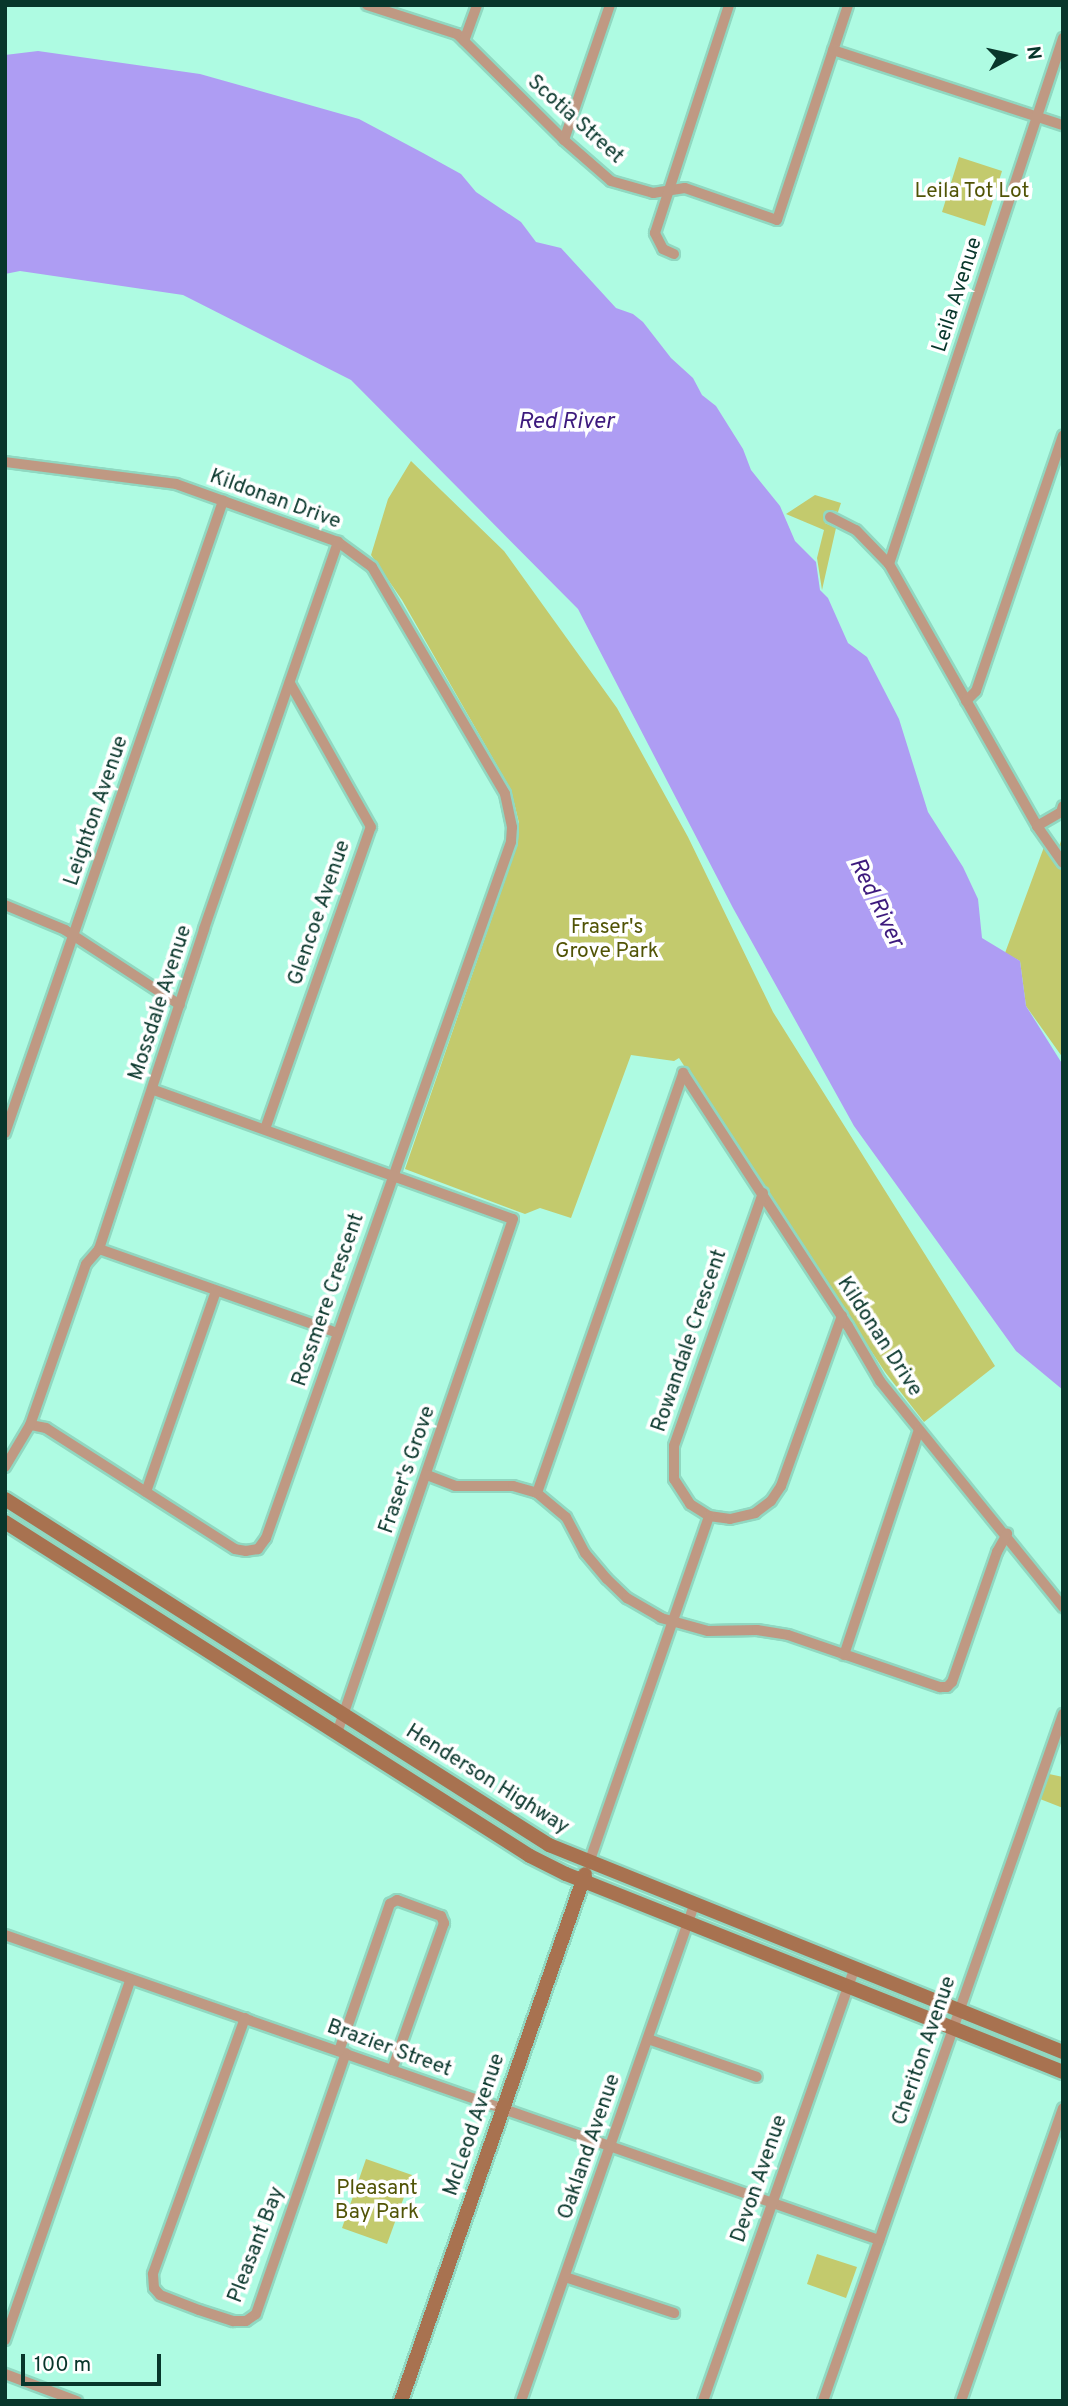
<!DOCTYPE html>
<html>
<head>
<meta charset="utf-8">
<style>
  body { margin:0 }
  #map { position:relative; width:1068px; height:2406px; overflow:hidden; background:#aefbe2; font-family:Overpass,sans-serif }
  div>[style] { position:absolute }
  .green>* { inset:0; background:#c3ca6d }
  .water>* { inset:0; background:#ae9df3 }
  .roads { filter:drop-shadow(2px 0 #90d8c1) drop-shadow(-2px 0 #90d8c1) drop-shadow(0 2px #90d8c1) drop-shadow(0 -2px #90d8c1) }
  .street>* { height:10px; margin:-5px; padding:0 5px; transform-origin:5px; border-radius:5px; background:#bf9983 }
  .secondary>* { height:14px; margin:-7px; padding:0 7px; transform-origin:7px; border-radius:7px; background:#a87250 }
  span { translate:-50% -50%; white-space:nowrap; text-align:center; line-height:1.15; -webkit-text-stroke:7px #fff; paint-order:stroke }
  .street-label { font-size:21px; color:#08362b }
  .park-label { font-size:21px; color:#515406 }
  .water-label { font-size:23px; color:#3d1a7d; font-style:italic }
  .frame { position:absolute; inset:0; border:7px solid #08362b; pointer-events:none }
  .north { position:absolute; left:977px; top:21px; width:70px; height:70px; -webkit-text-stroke:5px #fff; paint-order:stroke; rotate:82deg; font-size:19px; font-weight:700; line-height:28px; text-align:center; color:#08362b }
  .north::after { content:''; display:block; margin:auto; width:24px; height:32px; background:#08362b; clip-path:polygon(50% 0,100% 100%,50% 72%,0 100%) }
  .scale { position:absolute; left:21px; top:2354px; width:140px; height:32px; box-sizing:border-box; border:4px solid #08362b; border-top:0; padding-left:9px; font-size:21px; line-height:24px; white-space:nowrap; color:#08362b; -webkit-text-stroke:5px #fff; paint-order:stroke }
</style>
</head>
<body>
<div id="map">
  <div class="green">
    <i style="clip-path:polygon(959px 157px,1002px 171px,985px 226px,942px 212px)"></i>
    <i style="clip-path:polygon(411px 461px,504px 551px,617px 708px,688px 837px,773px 1012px,995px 1366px,924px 1422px,885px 1372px,679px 1058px,674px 1061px,631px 1055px,571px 1218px,540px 1208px,525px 1214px,405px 1169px,517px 845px,519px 823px,511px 790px,402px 600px,371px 555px,388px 499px)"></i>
    <i style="clip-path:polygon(815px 495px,841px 503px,838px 512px,829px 510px,825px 523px,836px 528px,822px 590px,817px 558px,824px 530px,786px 514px)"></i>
    <i style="clip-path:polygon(1063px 835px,1063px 1058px,1026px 1006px,1020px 961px,1005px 953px,1044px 847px,1055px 858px)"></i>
    <i style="clip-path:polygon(1049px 1774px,1063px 1777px,1063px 1808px,1040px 1799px)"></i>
    <i style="clip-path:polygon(366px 2159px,412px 2175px,387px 2244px,342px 2228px)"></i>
    <i style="clip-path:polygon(817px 2254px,857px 2267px,846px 2298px,807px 2284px)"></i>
  </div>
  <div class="water">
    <i style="clip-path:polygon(38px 51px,200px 74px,359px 119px,423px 153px,461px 174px,476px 192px,521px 222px,536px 242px,561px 248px,616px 308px,633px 314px,643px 322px,671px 358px,693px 378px,702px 395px,716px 406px,743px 449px,751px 470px,780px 506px,795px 541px,816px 562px,820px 590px,828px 598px,848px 643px,867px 657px,899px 719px,928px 812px,963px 867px,978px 899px,982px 938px,1020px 961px,1026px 1006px,1063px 1065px,1063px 1390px,1016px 1351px,854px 1126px,733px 908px,578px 609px,351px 380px,183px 295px,20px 271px,5px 274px,5px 55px)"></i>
  </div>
  <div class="roads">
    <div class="street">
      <i style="left:367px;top:5px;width:95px;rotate:17.9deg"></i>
      <i style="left:457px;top:34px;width:151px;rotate:44.7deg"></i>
      <i style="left:564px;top:140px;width:62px;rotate:41.1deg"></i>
      <i style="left:611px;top:181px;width:44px;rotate:15.9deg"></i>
      <i style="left:653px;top:193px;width:32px;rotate:-9deg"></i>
      <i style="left:685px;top:188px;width:97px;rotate:19.2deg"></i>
      <i style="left:777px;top:220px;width:226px;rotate:-71.7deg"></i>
      <i style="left:464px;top:41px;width:38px;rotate:-70deg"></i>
      <i style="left:833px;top:50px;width:242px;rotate:18.1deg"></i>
      <i style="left:564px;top:140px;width:143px;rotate:-71.2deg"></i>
      <i style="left:674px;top:254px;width:12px;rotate:-156deg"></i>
      <i style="left:663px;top:249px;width:18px;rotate:-117deg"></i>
      <i style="left:655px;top:233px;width:240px;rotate:-72deg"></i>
      <i style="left:5px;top:462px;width:172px;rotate:7.3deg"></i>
      <i style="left:176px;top:484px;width:172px;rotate:19.7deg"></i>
      <i style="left:338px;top:542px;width:42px;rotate:36.3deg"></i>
      <i style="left:372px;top:567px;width:263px;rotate:59.6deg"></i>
      <i style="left:505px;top:794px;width:34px;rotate:78deg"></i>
      <i style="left:512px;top:827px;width:15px;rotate:94deg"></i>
      <i style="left:511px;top:842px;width:738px;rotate:109.39deg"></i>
      <i style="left:266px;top:1538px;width:14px;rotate:126deg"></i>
      <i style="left:258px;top:1549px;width:12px;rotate:171deg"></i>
      <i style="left:246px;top:1551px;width:11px;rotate:-170deg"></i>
      <i style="left:235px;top:1549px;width:224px;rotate:-147.4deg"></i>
      <i style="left:46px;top:1428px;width:16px;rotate:-169deg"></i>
      <i style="left:830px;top:517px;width:29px;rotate:27deg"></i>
      <i style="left:856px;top:530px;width:47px;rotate:45.9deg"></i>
      <i style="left:889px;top:564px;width:301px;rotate:60.5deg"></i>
      <i style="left:1037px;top:826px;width:45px;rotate:54.9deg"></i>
      <i style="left:889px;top:564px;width:554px;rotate:-71.7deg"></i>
      <i style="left:966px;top:701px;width:14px;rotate:-45deg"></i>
      <i style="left:976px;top:691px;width:270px;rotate:-71.2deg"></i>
      <i style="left:1037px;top:826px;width:28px;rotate:-30deg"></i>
      <i style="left:1061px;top:812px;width:6px;rotate:-72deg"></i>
      <i style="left:5px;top:905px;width:65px;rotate:22.6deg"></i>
      <i style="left:65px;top:930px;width:137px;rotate:33.1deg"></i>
      <i style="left:683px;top:1073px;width:302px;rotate:56.9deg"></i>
      <i style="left:848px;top:1326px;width:64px;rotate:59.8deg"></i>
      <i style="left:880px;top:1381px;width:291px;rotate:51deg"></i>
      <i style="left:154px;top:1090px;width:381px;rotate:19.8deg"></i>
      <i style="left:513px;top:1219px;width:543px;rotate:108.9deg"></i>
      <i style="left:265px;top:1129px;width:320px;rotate:-70.7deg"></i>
      <i style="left:371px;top:827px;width:165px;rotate:-119.4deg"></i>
      <i style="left:5px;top:1133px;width:669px;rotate:-70.97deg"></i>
      <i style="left:763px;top:1193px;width:268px;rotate:109.4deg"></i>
      <i style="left:674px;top:1446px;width:33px;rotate:90deg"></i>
      <i style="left:674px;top:1479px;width:30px;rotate:57deg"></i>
      <i style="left:690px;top:1504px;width:22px;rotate:32deg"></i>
      <i style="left:709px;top:1516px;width:21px;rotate:8deg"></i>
      <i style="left:730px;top:1519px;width:26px;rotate:-13deg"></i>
      <i style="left:755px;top:1513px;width:20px;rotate:-37deg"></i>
      <i style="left:771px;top:1501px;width:18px;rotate:-56deg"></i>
      <i style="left:781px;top:1486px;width:181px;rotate:-70.3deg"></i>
      <i style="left:99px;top:1249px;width:252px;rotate:19.4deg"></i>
      <i style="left:5px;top:1467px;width:49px;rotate:-59.2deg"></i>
      <i style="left:30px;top:1425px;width:170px;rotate:-70.8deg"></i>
      <i style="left:86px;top:1264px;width:20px;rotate:-49deg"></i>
      <i style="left:99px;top:1249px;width:337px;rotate:-71.8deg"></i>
      <i style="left:204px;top:929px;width:410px;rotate:-70.9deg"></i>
      <i style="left:427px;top:1475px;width:30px;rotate:21deg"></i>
      <i style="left:455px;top:1486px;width:58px"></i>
      <i style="left:513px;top:1486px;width:25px;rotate:16deg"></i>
      <i style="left:537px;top:1493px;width:38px;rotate:40deg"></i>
      <i style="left:566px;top:1517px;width:41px;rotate:62.2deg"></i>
      <i style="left:585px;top:1553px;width:34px;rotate:50deg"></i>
      <i style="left:607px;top:1579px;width:28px;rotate:44deg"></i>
      <i style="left:627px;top:1598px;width:39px;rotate:30deg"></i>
      <i style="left:661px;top:1618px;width:49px;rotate:15.5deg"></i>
      <i style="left:708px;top:1631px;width:49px;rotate:-1.2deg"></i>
      <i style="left:757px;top:1630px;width:31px;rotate:9deg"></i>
      <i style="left:788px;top:1635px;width:161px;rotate:18.9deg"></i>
      <i style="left:940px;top:1687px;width:7px"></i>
      <i style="left:947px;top:1687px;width:7px;rotate:-45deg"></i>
      <i style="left:952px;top:1682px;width:138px;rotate:-70.9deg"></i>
      <i style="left:997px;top:1552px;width:21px;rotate:-61deg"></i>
      <i style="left:146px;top:1492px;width:213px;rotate:-70.8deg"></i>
      <i style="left:537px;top:1493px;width:445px;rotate:-70.8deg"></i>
      <i style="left:844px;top:1655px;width:237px;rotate:-71.6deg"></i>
      <i style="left:589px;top:1863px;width:367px;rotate:-70.9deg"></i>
      <i style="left:5px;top:1935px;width:926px;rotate:19.24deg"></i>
      <i style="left:245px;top:2018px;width:272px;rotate:109.8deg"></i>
      <i style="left:153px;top:2274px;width:14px;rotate:86deg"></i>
      <i style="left:154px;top:2288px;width:9px;rotate:49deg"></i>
      <i style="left:160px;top:2295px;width:42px;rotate:21deg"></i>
      <i style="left:199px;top:2310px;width:36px;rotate:18deg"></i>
      <i style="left:233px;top:2321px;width:13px"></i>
      <i style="left:246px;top:2321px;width:12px;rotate:-35deg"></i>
      <i style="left:256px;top:2314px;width:276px;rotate:-71deg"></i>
      <i style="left:648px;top:2039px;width:115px;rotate:19.2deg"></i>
      <i style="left:339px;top:2051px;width:156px;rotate:-70.9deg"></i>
      <i style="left:390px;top:1904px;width:8px;rotate:-30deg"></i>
      <i style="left:397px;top:1900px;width:47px;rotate:20deg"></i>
      <i style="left:441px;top:1916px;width:8px;rotate:67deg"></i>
      <i style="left:444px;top:1923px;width:156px;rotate:109.5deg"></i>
      <i style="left:565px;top:2277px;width:115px;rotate:18.3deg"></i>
      <i style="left:5px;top:2340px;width:382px;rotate:-70.8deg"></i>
      <i style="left:5px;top:2374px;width:77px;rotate:20.6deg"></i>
      <i style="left:521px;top:2401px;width:525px;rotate:-70.77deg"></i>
      <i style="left:703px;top:2401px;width:458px;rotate:-70.7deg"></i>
      <i style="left:823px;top:2401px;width:728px;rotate:-70.74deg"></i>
      <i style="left:961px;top:2401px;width:310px;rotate:-70.8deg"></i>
    </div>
    <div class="secondary">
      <i style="left:5px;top:1499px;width:645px;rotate:32.46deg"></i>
      <i style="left:549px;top:1845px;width:554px;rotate:21.94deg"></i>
      <i style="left:5px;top:1522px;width:622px;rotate:32.46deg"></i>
      <i style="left:530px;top:1856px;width:40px;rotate:26.6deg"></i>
      <i style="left:566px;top:1874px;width:535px;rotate:21.72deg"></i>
      <i style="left:401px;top:2401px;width:558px;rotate:-70.75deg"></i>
    </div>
  </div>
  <div class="street-label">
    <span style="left:575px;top:120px;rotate:42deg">Scotia Street</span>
    <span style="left:958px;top:295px;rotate:-72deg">Leila Avenue</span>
    <span style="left:275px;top:500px;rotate:20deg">Kildonan Drive</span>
    <span style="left:97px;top:811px;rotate:-71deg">Leighton Avenue</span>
    <span style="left:320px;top:913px;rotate:-71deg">Glencoe Avenue</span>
    <span style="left:161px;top:1003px;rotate:-72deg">Mossdale Avenue</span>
    <span style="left:329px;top:1300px;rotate:-71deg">Rossmere Crescent</span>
    <span style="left:879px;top:1337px;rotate:57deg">Kildonan Drive</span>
    <span style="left:690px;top:1341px;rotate:-71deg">Rowandale Crescent</span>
    <span style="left:408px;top:1470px;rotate:-71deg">Fraser's Grove</span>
    <span style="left:487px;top:1780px;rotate:32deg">Henderson Highway</span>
    <span style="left:389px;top:2049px;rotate:20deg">Brazier Street</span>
    <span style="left:925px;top:2051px;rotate:-71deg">Cheriton Avenue</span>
    <span style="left:475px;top:2125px;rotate:-71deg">McLeod Avenue</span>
    <span style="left:590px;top:2147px;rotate:-71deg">Oakland Avenue</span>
    <span style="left:760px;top:2179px;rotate:-71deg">Devon Avenue</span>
    <span style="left:257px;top:2245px;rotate:-69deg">Pleasant Bay</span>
  </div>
  <div class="park-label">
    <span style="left:972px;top:192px">Leila Tot Lot</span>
    <span style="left:607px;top:940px">Fraser's<br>Grove Park</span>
    <span style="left:377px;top:2201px">Pleasant<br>Bay Park</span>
  </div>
  <div class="water-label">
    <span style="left:566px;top:423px">Red River</span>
    <span style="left:875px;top:903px;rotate:64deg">Red River</span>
  </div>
  <div class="frame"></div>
  <div class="north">N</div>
  <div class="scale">100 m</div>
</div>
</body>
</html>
